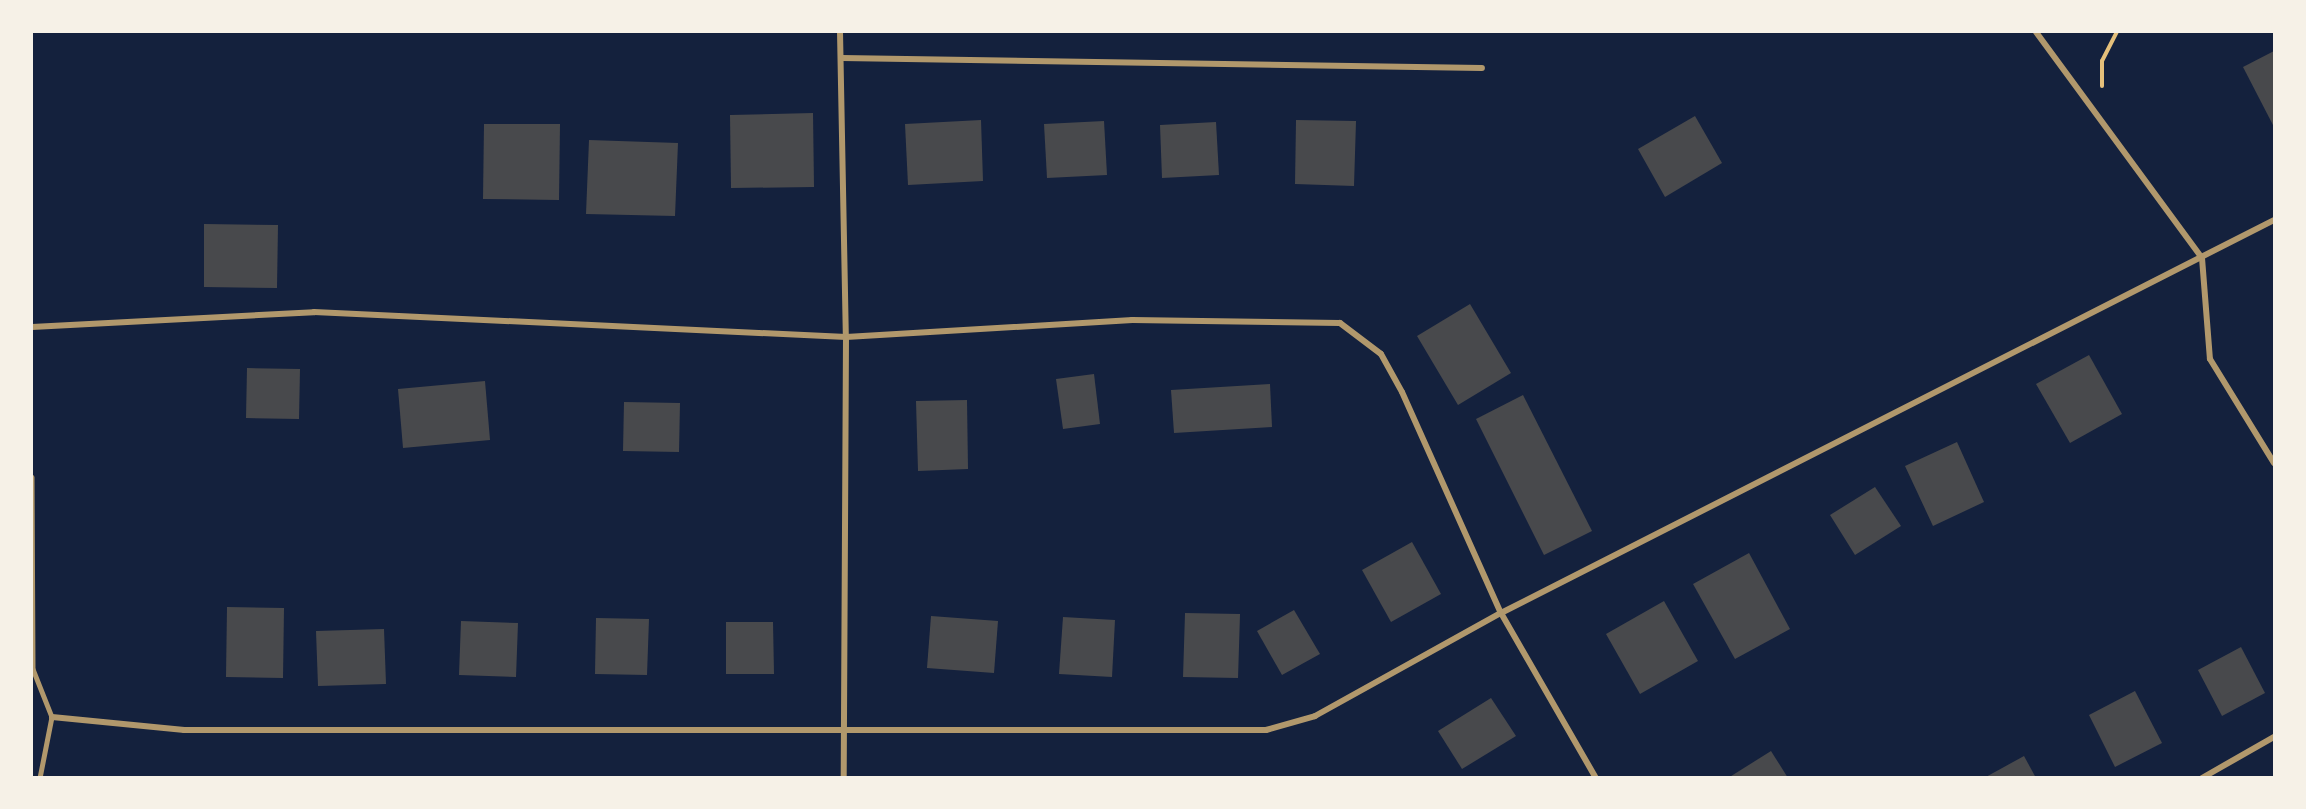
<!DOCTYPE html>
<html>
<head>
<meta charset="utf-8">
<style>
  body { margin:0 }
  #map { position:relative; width:2306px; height:809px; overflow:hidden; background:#14213d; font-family:"Alegreya Sans",sans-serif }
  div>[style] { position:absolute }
  .building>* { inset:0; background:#48494c }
  .path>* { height:4px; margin:-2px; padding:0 2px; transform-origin:2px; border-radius:2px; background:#e5c07b }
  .service>* { height:4.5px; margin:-2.25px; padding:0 2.25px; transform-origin:2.25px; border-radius:2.25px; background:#b1986c }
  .minor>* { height:6px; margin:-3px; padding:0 3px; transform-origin:3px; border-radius:3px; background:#b1986c }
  span { translate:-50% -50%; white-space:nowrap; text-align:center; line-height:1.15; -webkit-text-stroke:4.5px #f6f1e7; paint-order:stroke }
  .frame { position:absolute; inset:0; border:33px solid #f6f1e7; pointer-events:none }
</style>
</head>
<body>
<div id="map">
  <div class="building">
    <i style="clip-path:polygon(2274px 51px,2274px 127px,2243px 67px)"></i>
    <i style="clip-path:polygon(813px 113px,814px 187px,731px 188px,730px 115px)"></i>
    <i style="clip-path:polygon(1695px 116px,1722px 163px,1665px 197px,1638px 149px)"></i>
    <i style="clip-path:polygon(981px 120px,983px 181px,908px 185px,905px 124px)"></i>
    <i style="clip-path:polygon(1296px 120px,1356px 121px,1354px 186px,1295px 184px)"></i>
    <i style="clip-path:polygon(1104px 121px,1107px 175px,1047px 178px,1044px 124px)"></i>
    <i style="clip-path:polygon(1216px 122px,1219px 175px,1162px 178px,1160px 125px)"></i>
    <i style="clip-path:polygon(484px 124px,560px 124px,559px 200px,483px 199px)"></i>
    <i style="clip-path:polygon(589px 140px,678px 143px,675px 216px,586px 214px)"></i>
    <i style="clip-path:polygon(204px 224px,278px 225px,277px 288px,204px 287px)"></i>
    <i style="clip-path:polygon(1470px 304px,1511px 373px,1458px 405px,1417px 336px)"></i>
    <i style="clip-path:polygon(2089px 355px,2122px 414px,2070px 443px,2036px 384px)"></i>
    <i style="clip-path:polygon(247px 368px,300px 369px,299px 419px,246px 418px)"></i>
    <i style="clip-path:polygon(1094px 374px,1100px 424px,1063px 429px,1056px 379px)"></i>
    <i style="clip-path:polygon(485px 381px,490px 440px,403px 448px,398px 389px)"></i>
    <i style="clip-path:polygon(1270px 384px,1272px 427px,1174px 433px,1171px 390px)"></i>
    <i style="clip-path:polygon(1523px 395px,1592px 531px,1544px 555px,1476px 419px)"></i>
    <i style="clip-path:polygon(967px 400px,968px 469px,918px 471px,916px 401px)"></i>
    <i style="clip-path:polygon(624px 402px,680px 403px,679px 452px,623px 451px)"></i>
    <i style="clip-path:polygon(1957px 442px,1984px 502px,1933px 526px,1905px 466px)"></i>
    <i style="clip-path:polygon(1875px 487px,1901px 526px,1855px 555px,1830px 515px)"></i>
    <i style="clip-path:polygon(1412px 542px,1441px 594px,1391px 622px,1362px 570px)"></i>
    <i style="clip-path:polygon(1749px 553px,1790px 629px,1735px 659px,1693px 584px)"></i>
    <i style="clip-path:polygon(1664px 601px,1698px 661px,1640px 694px,1606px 634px)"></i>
    <i style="clip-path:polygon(227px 607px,284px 608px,283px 678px,226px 677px)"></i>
    <i style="clip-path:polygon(1294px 610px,1320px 654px,1282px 675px,1257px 631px)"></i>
    <i style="clip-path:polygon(1185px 613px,1240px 614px,1238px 678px,1183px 677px)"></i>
    <i style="clip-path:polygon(931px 616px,998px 621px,994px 673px,927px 668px)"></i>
    <i style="clip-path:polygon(1063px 617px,1115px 620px,1112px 677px,1059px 674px)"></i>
    <i style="clip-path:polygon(596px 618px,649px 619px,647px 675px,595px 674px)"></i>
    <i style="clip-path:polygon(461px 621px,518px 623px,516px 677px,459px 675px)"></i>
    <i style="clip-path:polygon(726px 622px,773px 622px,774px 674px,726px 674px)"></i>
    <i style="clip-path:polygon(384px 629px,386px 684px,318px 686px,316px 631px)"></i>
    <i style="clip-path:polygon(2241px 647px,2265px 693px,2222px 716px,2198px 670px)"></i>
    <i style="clip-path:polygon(2135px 691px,2162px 743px,2115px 767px,2089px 715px)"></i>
    <i style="clip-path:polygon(1491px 698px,1516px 736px,1462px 769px,1438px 731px)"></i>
    <i style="clip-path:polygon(1771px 751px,1788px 778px,1728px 778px)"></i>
    <i style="clip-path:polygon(2024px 756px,2036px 778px,1984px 778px)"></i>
  </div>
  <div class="path">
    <i style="left:2102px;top:86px;width:25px;rotate:-90deg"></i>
    <i style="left:2102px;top:61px;width:33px;rotate:-63deg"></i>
  </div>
  <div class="service">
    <i style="left:32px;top:477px;width:192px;rotate:89.7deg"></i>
    <i style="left:33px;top:669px;width:52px;rotate:68.4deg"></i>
    <i style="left:52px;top:717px;width:62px;rotate:101.1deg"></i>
  </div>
  <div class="minor">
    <i style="left:840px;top:32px;width:305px;rotate:88.9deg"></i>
    <i style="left:846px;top:337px;width:441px;rotate:90.3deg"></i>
    <i style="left:2036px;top:32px;width:280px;rotate:53.7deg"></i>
    <i style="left:2202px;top:258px;width:101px;rotate:85.5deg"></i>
    <i style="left:2210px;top:359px;width:122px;rotate:58.4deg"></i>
    <i style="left:842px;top:58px;width:640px;rotate:0.9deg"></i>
    <i style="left:32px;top:327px;width:282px;rotate:-3deg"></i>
    <i style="left:314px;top:312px;width:533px;rotate:2.69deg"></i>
    <i style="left:846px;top:337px;width:287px;rotate:-3.4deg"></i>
    <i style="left:1132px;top:320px;width:208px;rotate:0.8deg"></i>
    <i style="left:1340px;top:323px;width:51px;rotate:37.1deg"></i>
    <i style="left:1381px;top:354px;width:43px;rotate:61.1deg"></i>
    <i style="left:1402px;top:392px;width:242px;rotate:65.9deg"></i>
    <i style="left:1501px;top:613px;width:190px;rotate:60.1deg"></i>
    <i style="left:52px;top:717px;width:133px;rotate:5.6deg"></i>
    <i style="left:184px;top:730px;width:1082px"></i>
    <i style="left:1266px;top:730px;width:51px;rotate:-15.9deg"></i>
    <i style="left:1315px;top:716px;width:213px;rotate:-29deg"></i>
    <i style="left:1501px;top:613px;width:867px;rotate:-26.95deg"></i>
    <i style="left:2202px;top:778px;width:83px;rotate:-29.7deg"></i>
  </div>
  <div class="frame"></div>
</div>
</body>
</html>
